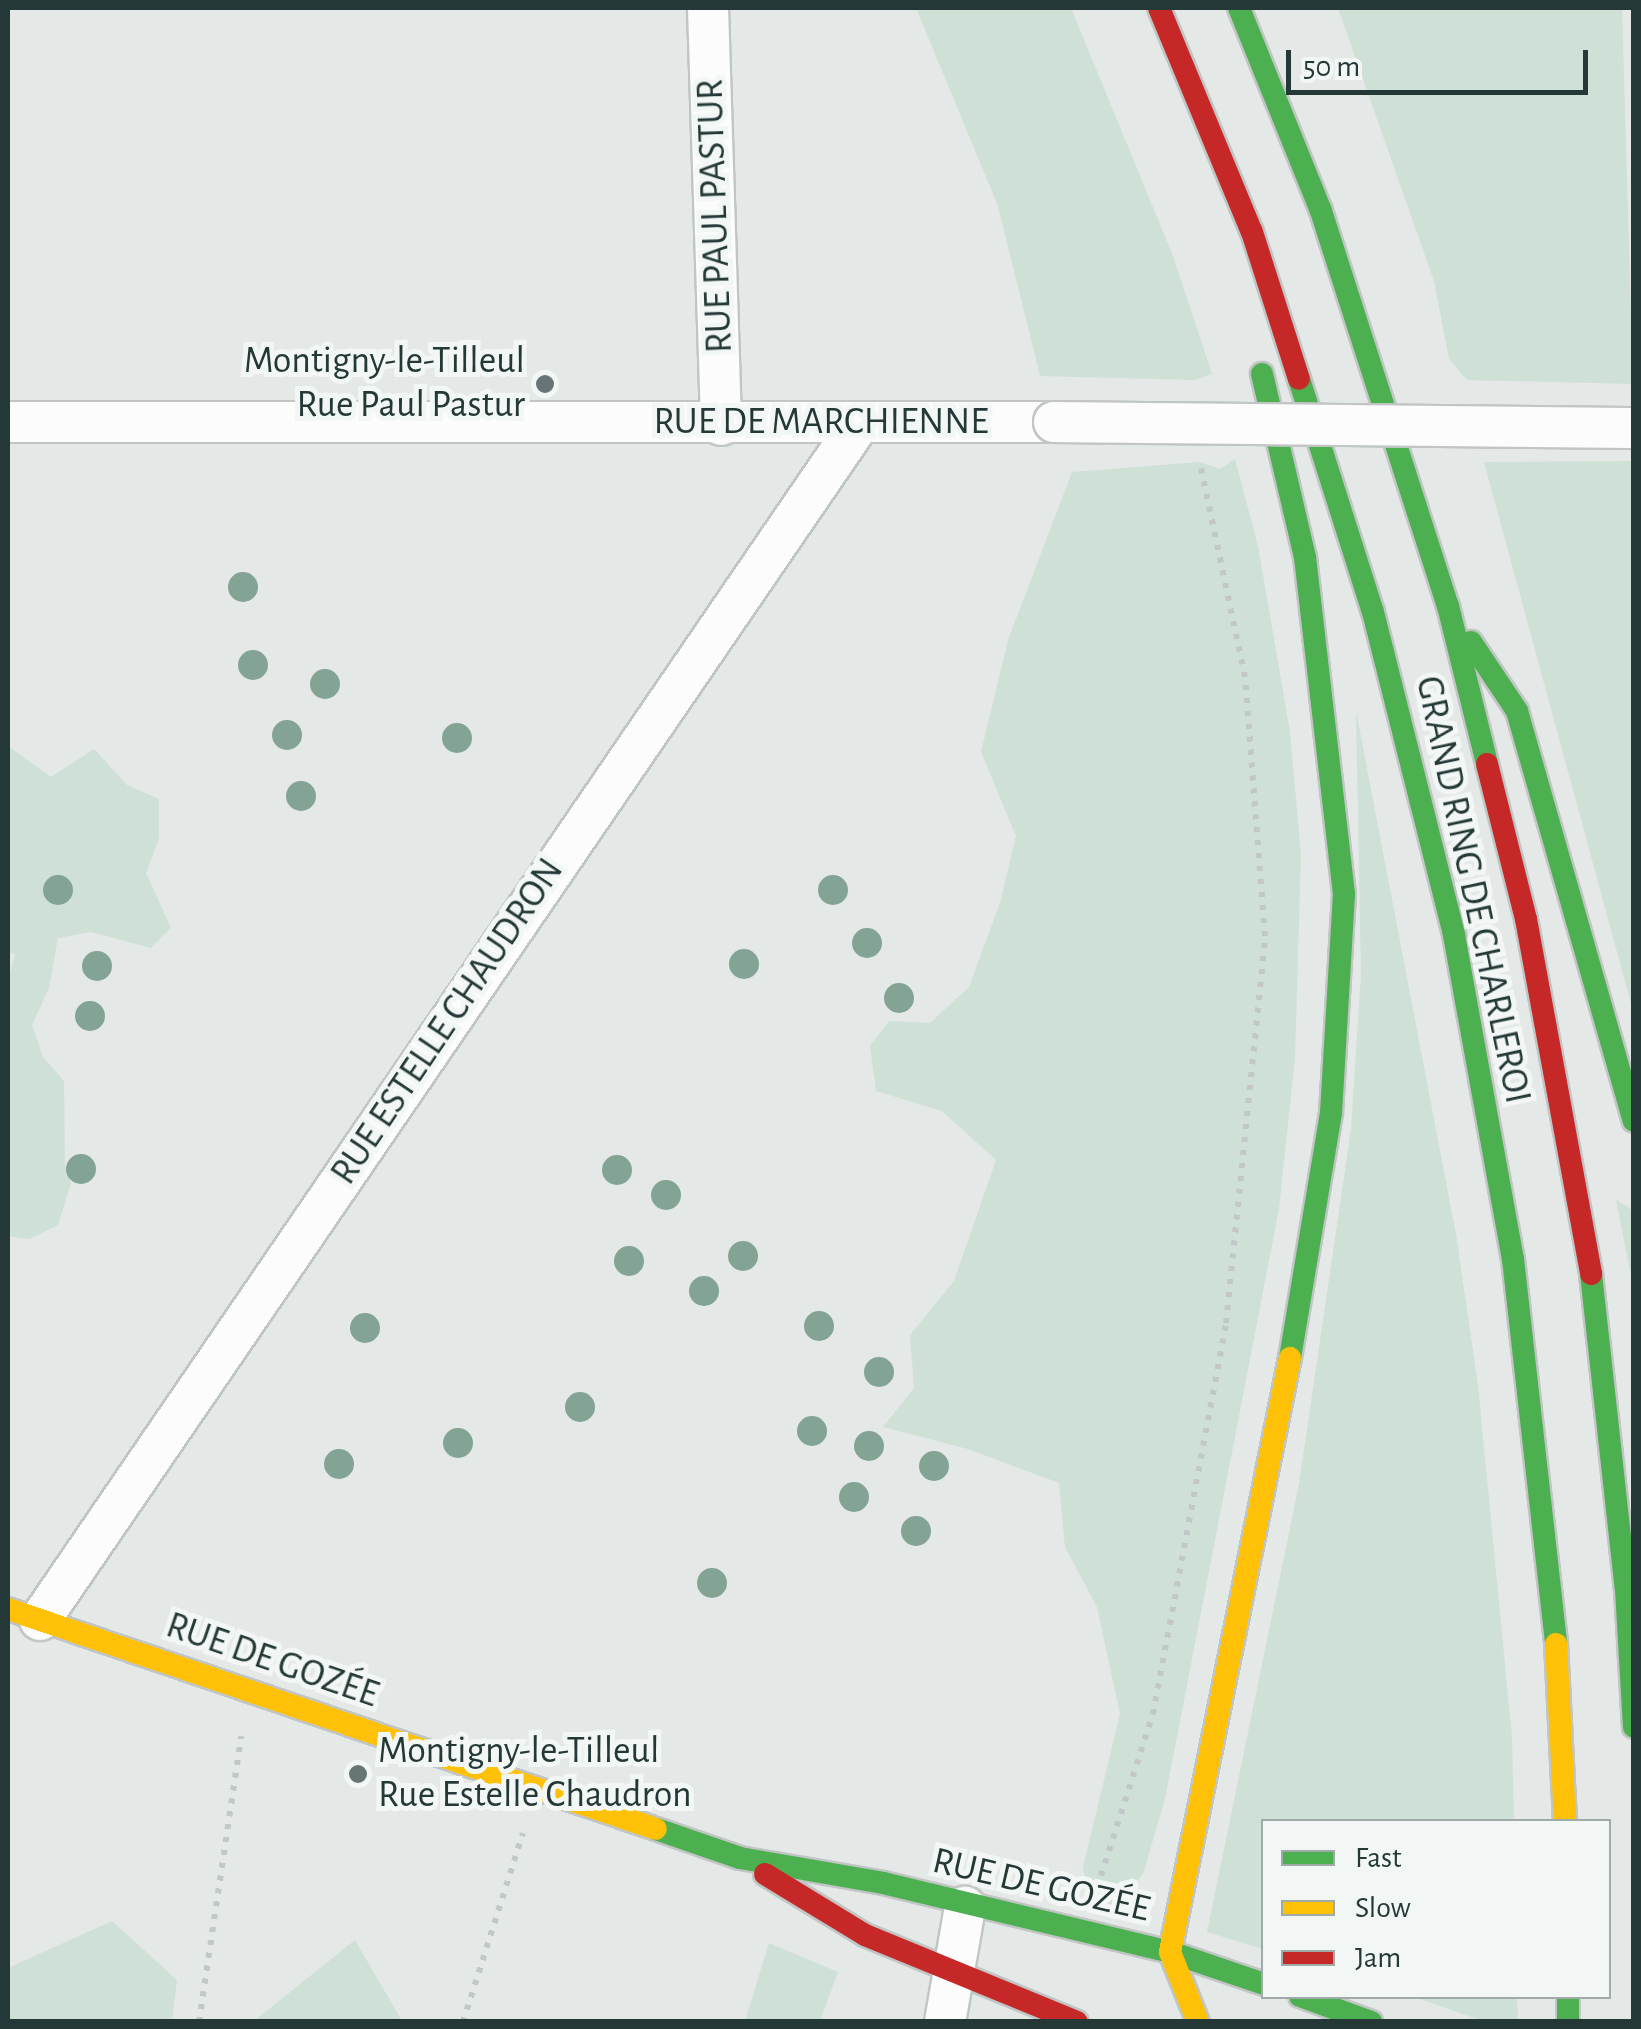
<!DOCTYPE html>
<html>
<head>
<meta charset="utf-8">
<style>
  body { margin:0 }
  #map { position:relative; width:1641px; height:2029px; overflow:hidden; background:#e4e8e7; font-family:"Alegreya Sans",sans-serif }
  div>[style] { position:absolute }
  .green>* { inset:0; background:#cfe0d6 }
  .path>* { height:6px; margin-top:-3px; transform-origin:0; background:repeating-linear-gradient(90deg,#c1c8c7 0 5px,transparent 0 13px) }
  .roads { filter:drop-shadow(2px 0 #c1c5c4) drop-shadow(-2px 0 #c1c5c4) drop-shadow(0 2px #c1c5c4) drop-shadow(0 -2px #c1c5c4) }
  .street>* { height:40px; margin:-20px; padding:0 20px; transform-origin:20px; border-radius:20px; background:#fbfcfb }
  .fast>* { height:22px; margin:-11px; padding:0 11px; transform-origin:11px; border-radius:11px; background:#4caf50 }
  .slow>* { height:22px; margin:-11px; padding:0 11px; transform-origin:11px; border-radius:11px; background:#ffc107 }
  .jam>* { height:22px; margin:-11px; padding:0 11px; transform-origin:11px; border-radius:11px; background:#c62828 }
  .bridges { filter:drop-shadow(2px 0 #c1c5c4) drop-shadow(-2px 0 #c1c5c4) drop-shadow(0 2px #c1c5c4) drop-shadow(0 -2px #c1c5c4) }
  .street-bridge>* { height:40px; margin:-20px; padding:0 20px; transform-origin:20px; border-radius:20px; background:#fbfcfb }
  .trees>* { width:30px; height:30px; margin:-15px; border-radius:50%; background:#83a395 }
  .dots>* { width:28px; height:28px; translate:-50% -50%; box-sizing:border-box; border:5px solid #f2f7f5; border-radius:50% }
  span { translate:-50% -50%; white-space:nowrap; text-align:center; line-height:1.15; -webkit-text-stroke:10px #f2f7f5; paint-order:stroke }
  .street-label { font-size:38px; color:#243937 }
  .poi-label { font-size:38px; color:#243937 }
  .right { translate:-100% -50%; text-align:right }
  .left { translate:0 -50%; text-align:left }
  .frame { position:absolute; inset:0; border:10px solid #243937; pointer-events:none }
  .legend { position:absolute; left:1261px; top:1819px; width:350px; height:180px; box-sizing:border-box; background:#f2f7f5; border:2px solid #a0aba9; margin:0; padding:12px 18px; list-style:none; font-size:30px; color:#243937 }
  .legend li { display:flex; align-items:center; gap:20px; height:50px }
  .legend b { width:50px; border:2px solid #a0aba9 }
  .scale { position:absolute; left:1286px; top:50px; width:302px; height:45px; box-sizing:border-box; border:5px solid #243937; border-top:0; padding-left:12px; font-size:30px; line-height:35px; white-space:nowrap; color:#243937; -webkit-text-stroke:8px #f2f7f5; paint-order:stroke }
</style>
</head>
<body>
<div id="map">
  <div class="green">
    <i style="clip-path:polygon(916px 8px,1071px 8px,1173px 256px,1212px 374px,1195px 380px,1040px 376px,998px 206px)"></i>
    <i style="clip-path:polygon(1338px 8px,1622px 8px,1633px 384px,1467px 380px,1449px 359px,1434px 281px)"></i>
    <i style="clip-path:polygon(1235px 459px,1258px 546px,1290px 732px,1301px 855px,1295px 1058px,1279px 1209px,1165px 1799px,1143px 1874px,1118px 1905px,1091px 1910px,1083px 1867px,1120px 1714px,1097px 1607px,1065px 1547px,1059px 1483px,968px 1449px,883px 1427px,914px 1388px,910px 1335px,954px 1281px,996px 1160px,942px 1111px,876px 1091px,870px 1046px,889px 1021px,930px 1023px,969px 987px,1000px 903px,1016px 836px,981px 752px,1008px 640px,1072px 472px,1200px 462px,1220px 469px)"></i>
    <i style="clip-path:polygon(1633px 461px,1634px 461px,1633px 1011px,1484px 462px)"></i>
    <i style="clip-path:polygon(1356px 711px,1456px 1234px,1478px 1385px,1512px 1737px,1514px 1821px,1264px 1822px,1263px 1949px,1207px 1932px,1299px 1484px,1351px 1129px,1361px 975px)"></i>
    <i style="clip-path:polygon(8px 746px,51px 777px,94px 749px,127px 785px,159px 799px,159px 838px,146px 873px,171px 928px,151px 948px,91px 932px,58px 938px,49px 988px,32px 1025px,43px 1057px,64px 1081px,65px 1165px,71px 1183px,58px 1225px,29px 1239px,8px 1236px,8px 980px,15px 954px,8px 952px)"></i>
    <i style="clip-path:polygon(1616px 1200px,1630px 1208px,1633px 1220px,1633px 1285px)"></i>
    <i style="clip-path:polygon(112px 1921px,177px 1980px,172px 2021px,8px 2021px,8px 1968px)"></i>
    <i style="clip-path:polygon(355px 1940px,402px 2021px,254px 2021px)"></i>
    <i style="clip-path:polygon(769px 1943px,838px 1972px,820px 2021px,745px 2021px)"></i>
    <i style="clip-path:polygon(1415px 1997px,1517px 1997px,1518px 2021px,1482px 2021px)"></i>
  </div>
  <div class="path">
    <i style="left:1097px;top:1888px;width:183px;rotate:-72.2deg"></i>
    <i style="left:1153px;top:1714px;width:398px;rotate:-79.4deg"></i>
    <i style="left:1226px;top:1323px;width:389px;rotate:-84.2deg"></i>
    <i style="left:1265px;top:936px;width:260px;rotate:-94.4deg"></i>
    <i style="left:1245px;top:677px;width:218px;rotate:-101.9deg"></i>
    <i style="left:199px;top:2022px;width:289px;rotate:-81.6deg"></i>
    <i style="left:463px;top:2022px;width:198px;rotate:-72.4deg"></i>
  </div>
  <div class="roads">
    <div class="street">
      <i style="left:708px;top:8px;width:417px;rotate:88.2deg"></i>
      <i style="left:8px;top:422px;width:1046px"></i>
      <i style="left:40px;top:1620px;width:1450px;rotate:-55.6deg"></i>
      <i style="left:945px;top:2022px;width:117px;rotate:-80.1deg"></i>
    </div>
    <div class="fast">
      <i style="left:1239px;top:8px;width:219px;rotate:68deg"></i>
      <i style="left:1321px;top:211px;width:415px;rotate:72.2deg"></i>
      <i style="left:1448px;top:606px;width:163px;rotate:76.1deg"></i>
      <i style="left:1262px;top:374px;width:188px;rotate:76.8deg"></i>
      <i style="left:1305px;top:557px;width:339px;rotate:83.4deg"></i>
      <i style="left:1344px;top:894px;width:219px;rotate:93.4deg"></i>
      <i style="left:1331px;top:1113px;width:248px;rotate:99.5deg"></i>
      <i style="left:1299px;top:379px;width:244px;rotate:72.4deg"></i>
      <i style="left:1373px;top:612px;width:333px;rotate:75.9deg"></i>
      <i style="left:1454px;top:935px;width:329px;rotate:79.7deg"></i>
      <i style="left:1513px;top:1259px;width:387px;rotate:83.6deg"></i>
      <i style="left:1471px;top:642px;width:83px;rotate:56.3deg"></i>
      <i style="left:1517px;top:711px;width:426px;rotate:74.1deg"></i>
      <i style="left:1591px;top:1274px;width:317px;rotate:83.7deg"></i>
      <i style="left:1626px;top:1589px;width:138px;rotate:86.7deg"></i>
      <i style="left:656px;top:1829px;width:89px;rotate:19deg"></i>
      <i style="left:740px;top:1858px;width:145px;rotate:9.9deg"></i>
      <i style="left:883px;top:1883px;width:295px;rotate:13.5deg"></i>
      <i style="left:1170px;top:1952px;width:99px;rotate:18.8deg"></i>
      <i style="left:1300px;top:1996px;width:76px;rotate:20.1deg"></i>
      <i style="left:1568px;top:1996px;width:26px;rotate:90deg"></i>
    </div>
    <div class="slow">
      <i style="left:8px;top:1609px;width:684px;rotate:18.75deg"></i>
      <i style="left:1556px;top:1644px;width:178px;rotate:87.1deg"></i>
      <i style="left:1198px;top:2022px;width:75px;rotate:-111.8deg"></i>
      <i style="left:1170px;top:1952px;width:606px;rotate:-78.58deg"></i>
    </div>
    <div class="jam">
      <i style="left:1159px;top:8px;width:243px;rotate:67.5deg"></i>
      <i style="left:1252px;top:232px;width:154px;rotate:72.3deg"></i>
      <i style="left:1487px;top:764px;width:160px;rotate:75.9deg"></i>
      <i style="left:1526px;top:919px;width:361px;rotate:79.6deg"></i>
      <i style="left:765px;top:1874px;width:117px;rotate:31.4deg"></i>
      <i style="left:865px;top:1935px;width:229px;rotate:22.3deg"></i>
    </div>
  </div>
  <div class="bridges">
    <div class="street-bridge">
      <i style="left:1054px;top:422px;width:575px;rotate:0.6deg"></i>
    </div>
  </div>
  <div class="trees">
    <i style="left:243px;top:587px"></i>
    <i style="left:253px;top:665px"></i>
    <i style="left:325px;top:684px"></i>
    <i style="left:287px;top:735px"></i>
    <i style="left:457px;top:738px"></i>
    <i style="left:301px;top:796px"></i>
    <i style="left:58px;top:890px"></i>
    <i style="left:833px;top:890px"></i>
    <i style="left:867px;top:943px"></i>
    <i style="left:744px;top:964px"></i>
    <i style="left:97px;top:966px"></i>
    <i style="left:899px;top:998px"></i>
    <i style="left:90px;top:1016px"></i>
    <i style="left:81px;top:1169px"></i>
    <i style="left:617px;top:1170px"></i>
    <i style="left:666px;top:1195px"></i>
    <i style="left:743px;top:1256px"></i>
    <i style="left:629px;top:1261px"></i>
    <i style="left:704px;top:1291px"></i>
    <i style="left:819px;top:1326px"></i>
    <i style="left:365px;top:1328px"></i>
    <i style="left:879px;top:1372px"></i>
    <i style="left:580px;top:1407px"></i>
    <i style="left:812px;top:1431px"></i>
    <i style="left:458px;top:1443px"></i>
    <i style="left:869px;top:1446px"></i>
    <i style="left:339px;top:1464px"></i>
    <i style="left:934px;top:1466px"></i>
    <i style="left:854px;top:1497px"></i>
    <i style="left:916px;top:1531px"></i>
    <i style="left:712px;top:1583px"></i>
  </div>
  <div class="dots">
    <i style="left:545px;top:384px;background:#677675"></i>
    <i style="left:358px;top:1774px;background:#677675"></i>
  </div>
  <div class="street-label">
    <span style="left:716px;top:216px;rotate:-92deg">RUE PAUL PASTUR</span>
    <span style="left:821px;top:423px">RUE DE MARCHIENNE</span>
    <span style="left:1472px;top:890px;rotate:78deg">GRAND RING DE CHARLEROI</span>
    <span style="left:448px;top:1022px;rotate:-56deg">RUE ESTELLE CHAUDRON</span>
    <span style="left:272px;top:1661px;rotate:19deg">RUE DE GOZÉE</span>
    <span style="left:1041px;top:1886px;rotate:13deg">RUE DE GOZÉE</span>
  </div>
  <div class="poi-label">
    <span class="right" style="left:525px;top:384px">Montigny-le-Tilleul<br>Rue Paul Pastur</span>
    <span class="left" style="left:378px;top:1774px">Montigny-le-Tilleul<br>Rue Estelle Chaudron</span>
  </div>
  <div class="frame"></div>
  <ul class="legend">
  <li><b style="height:12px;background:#4caf50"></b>Fast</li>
  <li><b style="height:12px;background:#ffc107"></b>Slow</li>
  <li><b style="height:12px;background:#c62828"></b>Jam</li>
  </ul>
  <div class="scale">50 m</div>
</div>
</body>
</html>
